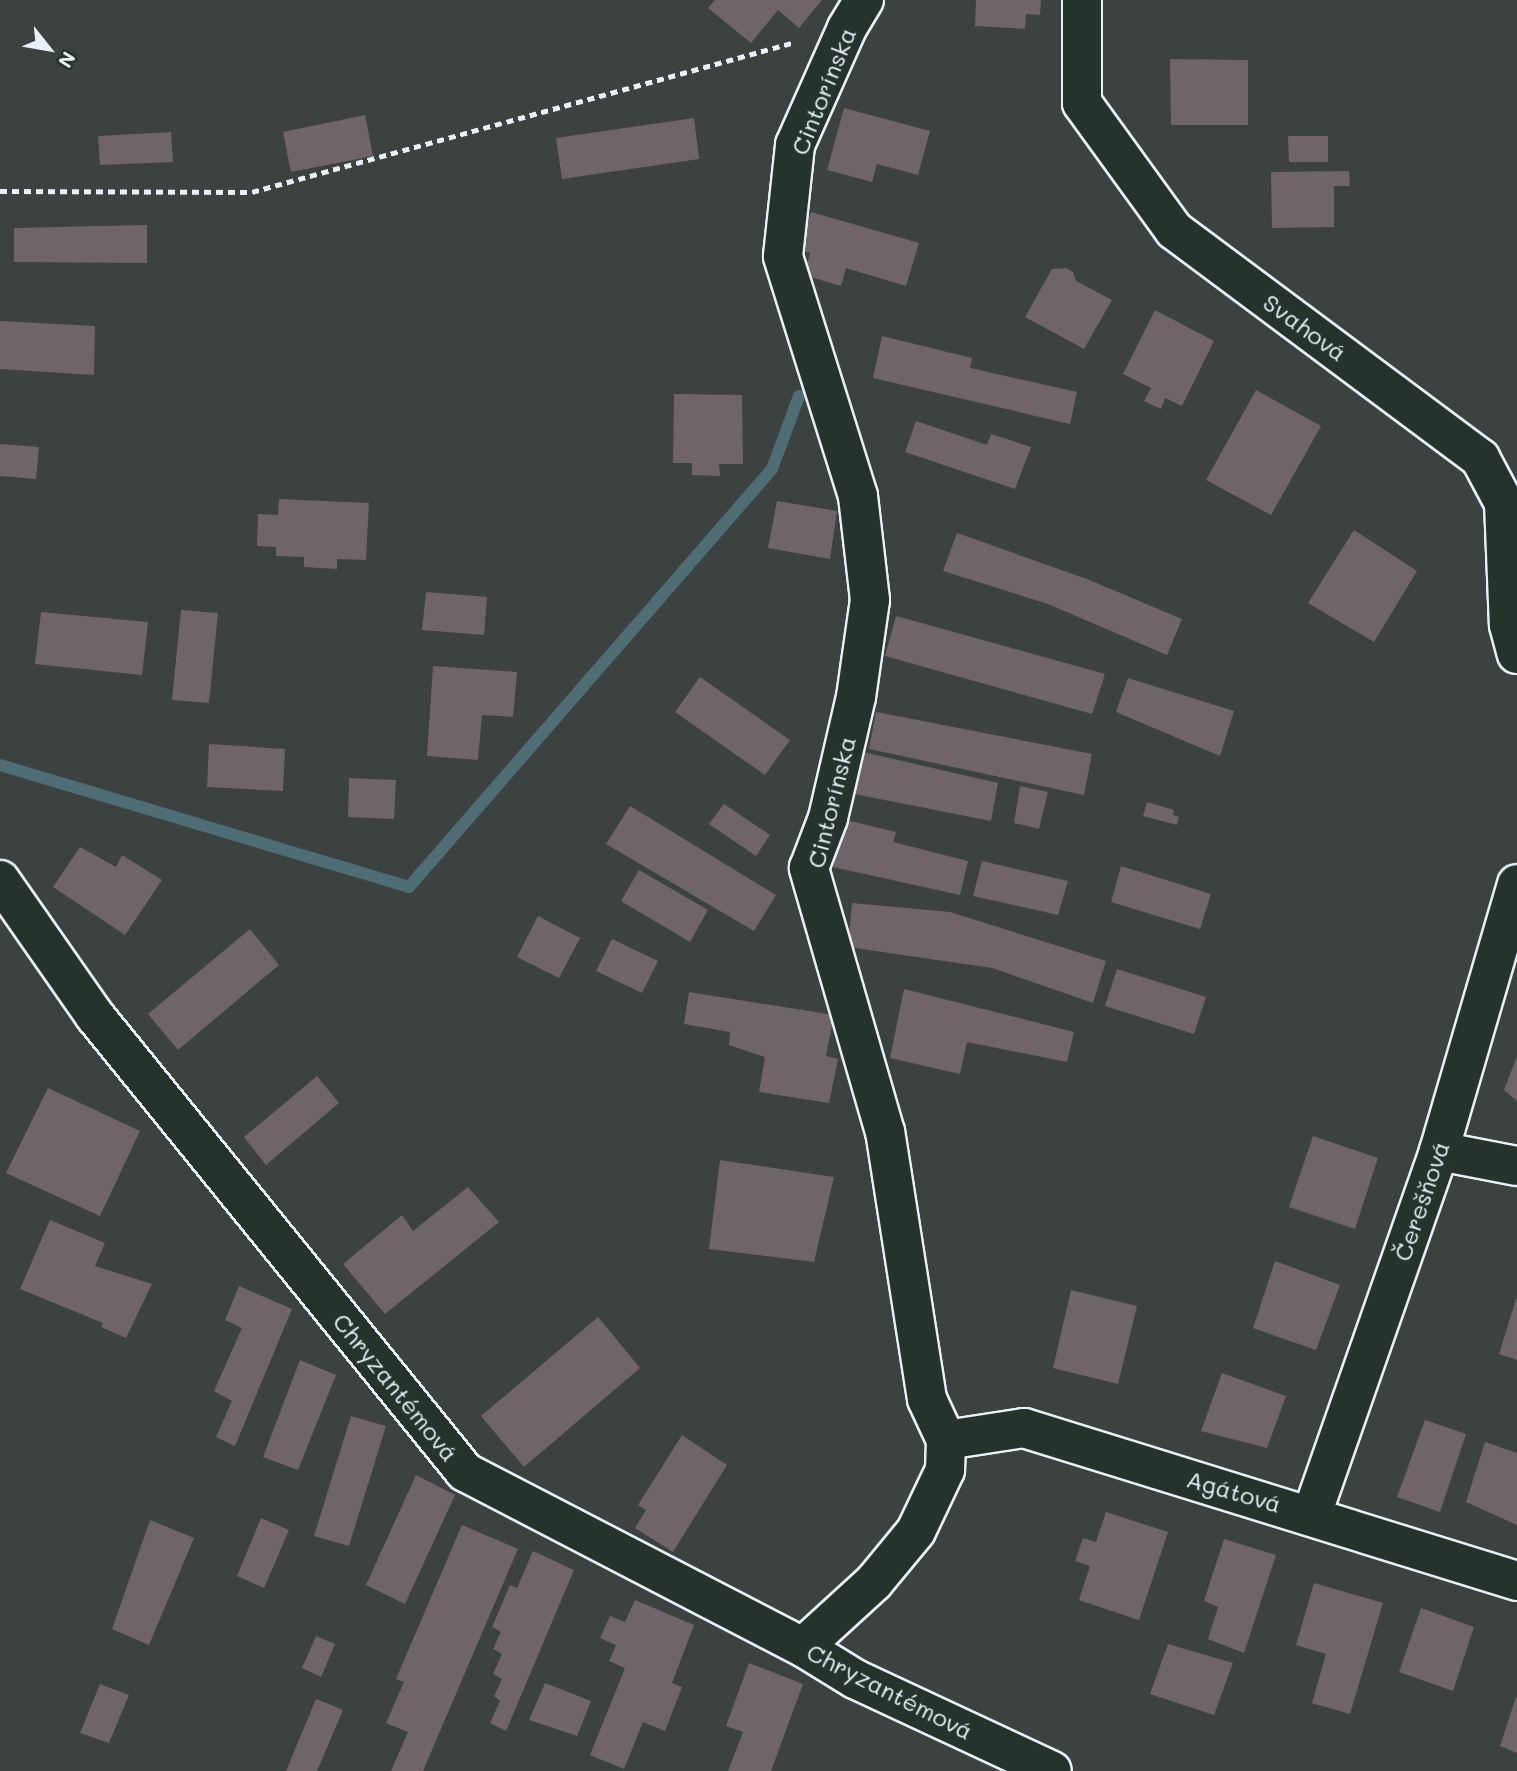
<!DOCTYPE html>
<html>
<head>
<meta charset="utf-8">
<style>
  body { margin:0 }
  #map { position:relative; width:1517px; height:1771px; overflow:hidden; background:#3c423f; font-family:Mali,sans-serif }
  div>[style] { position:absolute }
  .stream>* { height:12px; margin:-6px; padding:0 6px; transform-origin:6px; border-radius:6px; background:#4f6d75 }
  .building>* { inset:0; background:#6f6469 }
  .path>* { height:4.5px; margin-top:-2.25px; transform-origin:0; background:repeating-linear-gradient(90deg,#e8f1f8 0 7px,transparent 0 12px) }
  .roads { filter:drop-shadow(2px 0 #e8f1f8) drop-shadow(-2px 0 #e8f1f8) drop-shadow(0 2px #e8f1f8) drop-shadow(0 -2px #e8f1f8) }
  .street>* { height:38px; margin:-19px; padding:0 19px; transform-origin:19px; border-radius:19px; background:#26332d }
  span { translate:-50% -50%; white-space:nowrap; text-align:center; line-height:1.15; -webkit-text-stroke:6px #26332d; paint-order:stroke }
  .street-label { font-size:24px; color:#e8f1f8 }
  .north { position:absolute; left:14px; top:14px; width:70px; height:70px; -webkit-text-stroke:5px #26332d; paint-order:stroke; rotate:121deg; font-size:19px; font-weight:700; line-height:28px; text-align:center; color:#e8f1f8 }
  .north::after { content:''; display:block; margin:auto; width:24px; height:32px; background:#e8f1f8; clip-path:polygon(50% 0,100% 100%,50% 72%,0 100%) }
</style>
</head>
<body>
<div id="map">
  <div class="stream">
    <i style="left:0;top:765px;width:427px;rotate:16.6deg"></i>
    <i style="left:409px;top:887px;width:554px;rotate:-49.03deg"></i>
    <i style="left:772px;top:469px;width:78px;rotate:-69.7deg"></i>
  </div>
  <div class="building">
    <i style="clip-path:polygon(715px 0,822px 0,799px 28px,778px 10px,751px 43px,708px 8px)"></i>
    <i style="clip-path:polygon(976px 0,1041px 0,1040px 15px,1026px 14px,1025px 29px,975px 26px)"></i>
    <i style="clip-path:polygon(1170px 59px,1248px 60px,1248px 125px,1171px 125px)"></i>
    <i style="clip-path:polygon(844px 108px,930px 131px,918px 175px,877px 164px,872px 182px,827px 170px)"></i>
    <i style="clip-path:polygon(365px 115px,373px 156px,291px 172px,283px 132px)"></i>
    <i style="clip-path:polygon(694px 118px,699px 159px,562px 179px,556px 138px)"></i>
    <i style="clip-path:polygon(171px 132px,173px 162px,100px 165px,98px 136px)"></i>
    <i style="clip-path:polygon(1288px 136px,1328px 136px,1328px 162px,1289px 162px)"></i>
    <i style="clip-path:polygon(1349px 171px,1350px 186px,1334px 186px,1334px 227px,1272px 228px,1271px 172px)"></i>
    <i style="clip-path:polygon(811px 212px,919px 243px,906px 286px,846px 268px,841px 286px,804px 275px,810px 253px,799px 250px)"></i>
    <i style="clip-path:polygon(147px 225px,147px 263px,14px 262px,14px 228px)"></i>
    <i style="clip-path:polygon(1066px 268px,1073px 272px,1076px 281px,1112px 300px,1084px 349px,1025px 317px,1052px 269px)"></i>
    <i style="clip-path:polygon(1155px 310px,1214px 341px,1182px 406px,1165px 398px,1161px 409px,1144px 401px,1151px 388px,1123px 374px)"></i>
    <i style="clip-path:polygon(0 321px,95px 326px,94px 375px,0 369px)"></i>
    <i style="clip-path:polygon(882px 336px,972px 358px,970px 368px,1077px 392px,1070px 424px,873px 378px)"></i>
    <i style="clip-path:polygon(1256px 390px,1321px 426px,1271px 515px,1206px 480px)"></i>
    <i style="clip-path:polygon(674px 394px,742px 395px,743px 464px,719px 464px,720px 476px,692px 475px,692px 463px,673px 463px)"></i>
    <i style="clip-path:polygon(916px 421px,987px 445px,991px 434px,1031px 447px,1015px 489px,905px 452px)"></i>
    <i style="clip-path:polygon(0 444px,39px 447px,36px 479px,0 476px)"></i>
    <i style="clip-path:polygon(279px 499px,369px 503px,366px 560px,337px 559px,337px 569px,304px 567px,304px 557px,276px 556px,276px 547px,257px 546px,258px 514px,278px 515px)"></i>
    <i style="clip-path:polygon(777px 501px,837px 511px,830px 559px,768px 548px)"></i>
    <i style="clip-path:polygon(1354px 530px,1417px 571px,1374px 642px,1308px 603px)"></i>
    <i style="clip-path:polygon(957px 533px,1087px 579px,1182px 619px,1167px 655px,1048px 604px,943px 571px)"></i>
    <i style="clip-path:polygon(426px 592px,487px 597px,484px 635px,422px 630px)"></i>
    <i style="clip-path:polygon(181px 610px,218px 613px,209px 703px,172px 700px)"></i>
    <i style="clip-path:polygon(41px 612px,148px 622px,142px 675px,35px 664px)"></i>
    <i style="clip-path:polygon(896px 616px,1105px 674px,1092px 714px,885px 656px)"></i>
    <i style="clip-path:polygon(433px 666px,517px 672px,513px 717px,482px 715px,478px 760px,427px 756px)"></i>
    <i style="clip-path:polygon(700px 677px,790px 740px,765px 775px,675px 712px)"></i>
    <i style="clip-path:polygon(1128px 678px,1234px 711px,1220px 756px,1116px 712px)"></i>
    <i style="clip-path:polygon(876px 712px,1092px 754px,1084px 795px,869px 749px)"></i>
    <i style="clip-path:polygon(209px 744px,285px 749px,283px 791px,207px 787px)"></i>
    <i style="clip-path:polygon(863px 752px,998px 783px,991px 821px,854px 794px)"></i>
    <i style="clip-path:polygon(349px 778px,396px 780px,394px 819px,348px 817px)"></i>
    <i style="clip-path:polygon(1020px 786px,1048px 792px,1039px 829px,1014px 823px)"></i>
    <i style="clip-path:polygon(1147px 802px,1174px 810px,1173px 815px,1179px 817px,1177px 825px,1143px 816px)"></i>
    <i style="clip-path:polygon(724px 804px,770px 835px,756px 856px,709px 824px)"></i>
    <i style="clip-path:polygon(630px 806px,776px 895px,754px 931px,606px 844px)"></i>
    <i style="clip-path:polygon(846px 820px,896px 832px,893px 842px,968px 861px,960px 895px,833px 867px)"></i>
    <i style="clip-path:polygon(80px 847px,116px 867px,122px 855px,162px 880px,125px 935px,53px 887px)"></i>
    <i style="clip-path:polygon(982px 861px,1068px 881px,1058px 915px,973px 896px)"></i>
    <i style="clip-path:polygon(1121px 866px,1211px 894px,1200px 929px,1111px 902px)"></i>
    <i style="clip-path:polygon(639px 870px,708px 910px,690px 942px,621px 901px)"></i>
    <i style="clip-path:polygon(852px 903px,950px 912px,1106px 961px,1093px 1003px,992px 968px,848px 947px)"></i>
    <i style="clip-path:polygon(538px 916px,580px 938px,559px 978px,517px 957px)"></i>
    <i style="clip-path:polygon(250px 929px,279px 965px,178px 1050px,148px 1014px)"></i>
    <i style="clip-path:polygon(612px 939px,658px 961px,642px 993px,596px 971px)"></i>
    <i style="clip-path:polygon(1117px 969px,1206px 997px,1194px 1034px,1105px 1006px)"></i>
    <i style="clip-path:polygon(904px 989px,1074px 1032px,1067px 1062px,967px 1042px,960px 1074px,890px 1058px)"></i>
    <i style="clip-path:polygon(689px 992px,834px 1015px,826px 1056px,838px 1059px,829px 1103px,759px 1092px,765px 1057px,729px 1045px,730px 1032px,684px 1024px)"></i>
    <i style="clip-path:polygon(1517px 1056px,1517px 1101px,1504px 1090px)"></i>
    <i style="clip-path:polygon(317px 1076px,339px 1103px,266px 1165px,244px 1137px)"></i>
    <i style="clip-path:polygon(48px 1088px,140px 1131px,100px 1216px,6px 1173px)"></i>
    <i style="clip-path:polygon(1313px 1136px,1378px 1158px,1355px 1229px,1289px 1207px)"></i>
    <i style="clip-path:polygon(720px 1160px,834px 1177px,814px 1262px,709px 1249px)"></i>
    <i style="clip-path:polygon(468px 1187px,499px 1222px,385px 1314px,343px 1264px,402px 1215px,413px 1231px)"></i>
    <i style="clip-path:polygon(50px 1220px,105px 1243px,95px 1266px,152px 1284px,126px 1338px,101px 1327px,103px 1323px,20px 1289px)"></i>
    <i style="clip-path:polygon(1275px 1261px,1340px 1285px,1316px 1350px,1253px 1328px)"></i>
    <i style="clip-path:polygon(239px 1286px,292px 1309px,235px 1446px,216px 1437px,232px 1401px,214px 1391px,242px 1328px,225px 1320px)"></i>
    <i style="clip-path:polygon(1071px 1290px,1137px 1306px,1118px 1384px,1053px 1368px)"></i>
    <i style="clip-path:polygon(1516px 1299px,1517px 1299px,1517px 1360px,1499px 1354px)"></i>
    <i style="clip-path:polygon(598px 1317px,640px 1368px,524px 1467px,481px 1416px)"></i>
    <i style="clip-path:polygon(300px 1360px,336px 1375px,298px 1470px,263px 1457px)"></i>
    <i style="clip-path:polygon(1222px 1373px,1286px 1396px,1267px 1448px,1201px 1431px)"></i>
    <i style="clip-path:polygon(351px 1416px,386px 1426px,349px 1546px,314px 1536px)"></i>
    <i style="clip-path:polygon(1425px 1420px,1466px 1434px,1440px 1512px,1397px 1497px)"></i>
    <i style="clip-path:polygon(682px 1435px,727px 1465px,673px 1552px,635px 1528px,646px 1510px,638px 1505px)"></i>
    <i style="clip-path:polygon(1485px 1442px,1517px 1453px,1517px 1525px,1466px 1502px)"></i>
    <i style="clip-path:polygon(416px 1475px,455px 1495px,405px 1604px,366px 1585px)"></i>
    <i style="clip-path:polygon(1106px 1512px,1168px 1532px,1139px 1620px,1079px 1600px,1090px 1566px,1075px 1561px,1083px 1538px,1096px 1542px)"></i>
    <i style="clip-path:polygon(261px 1518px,289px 1530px,264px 1588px,237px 1576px)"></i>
    <i style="clip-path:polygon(150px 1520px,194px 1538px,149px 1645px,112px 1629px)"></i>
    <i style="clip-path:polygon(462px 1525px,518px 1549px,423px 1771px,391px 1771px,408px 1732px,386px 1723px,404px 1682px,396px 1679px)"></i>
    <i style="clip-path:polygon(1224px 1539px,1276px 1555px,1244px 1653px,1208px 1639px,1218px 1607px,1204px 1601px)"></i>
    <i style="clip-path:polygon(533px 1551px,574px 1570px,506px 1731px,490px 1723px,500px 1701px,494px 1696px,502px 1679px,493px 1674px,502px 1654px,493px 1649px,501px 1632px,492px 1627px,510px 1585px,517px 1588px)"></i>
    <i style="clip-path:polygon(1314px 1583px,1383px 1603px,1350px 1714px,1312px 1703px,1326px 1654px,1296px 1645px)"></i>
    <i style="clip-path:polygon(635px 1600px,694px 1625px,672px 1683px,682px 1687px,665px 1731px,643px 1722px,624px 1769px,590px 1755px,625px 1668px,609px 1661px,616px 1645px,600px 1638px,610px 1616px,625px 1622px)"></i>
    <i style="clip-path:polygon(1421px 1608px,1474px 1627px,1453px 1691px,1399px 1672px)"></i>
    <i style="clip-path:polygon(316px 1636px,335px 1644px,321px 1677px,302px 1668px)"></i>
    <i style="clip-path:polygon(1168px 1644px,1233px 1663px,1214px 1715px,1150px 1694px)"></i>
    <i style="clip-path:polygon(749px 1663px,803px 1684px,771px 1771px,728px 1771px,743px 1732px,726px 1726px)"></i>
    <i style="clip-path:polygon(545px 1683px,591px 1701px,577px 1736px,529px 1720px)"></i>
    <i style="clip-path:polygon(100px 1684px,129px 1695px,109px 1743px,80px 1733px)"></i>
    <i style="clip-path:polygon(1516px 1697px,1517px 1697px,1517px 1753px,1500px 1746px)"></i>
    <i style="clip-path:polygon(316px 1699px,343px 1710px,317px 1771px,286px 1771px)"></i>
  </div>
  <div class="path">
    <i style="left:0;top:191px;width:252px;rotate:0.2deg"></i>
    <i style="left:252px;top:192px;width:563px;rotate:-15.44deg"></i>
  </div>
  <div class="roads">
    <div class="street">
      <i style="left:1082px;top:0;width:103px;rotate:90deg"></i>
      <i style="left:1082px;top:103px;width:157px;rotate:54.1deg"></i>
      <i style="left:1174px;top:230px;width:382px;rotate:36.7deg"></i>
      <i style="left:1480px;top:458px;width:51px;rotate:61.9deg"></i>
      <i style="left:1504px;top:503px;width:122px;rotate:87.7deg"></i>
      <i style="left:1509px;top:625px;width:30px;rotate:75deg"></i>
      <i style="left:0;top:880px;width:166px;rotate:55.1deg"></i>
      <i style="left:95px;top:1016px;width:587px;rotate:50.94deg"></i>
      <i style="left:465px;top:1472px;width:381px;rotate:27.4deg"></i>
      <i style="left:803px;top:1647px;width:61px;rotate:31.6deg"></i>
      <i style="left:855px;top:1679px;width:217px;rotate:25deg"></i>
      <i style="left:1439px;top:1151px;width:79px;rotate:10.9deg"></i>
      <i style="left:946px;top:1440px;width:79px;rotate:-8.7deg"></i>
      <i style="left:1024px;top:1428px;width:516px;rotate:17.24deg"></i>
      <i style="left:1312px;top:1514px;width:385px;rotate:-70.7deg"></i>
      <i style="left:1439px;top:1151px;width:278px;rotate:-73.7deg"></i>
      <i style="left:803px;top:1647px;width:96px;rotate:-42.5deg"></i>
      <i style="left:874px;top:1582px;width:66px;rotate:-50.5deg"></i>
      <i style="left:916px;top:1531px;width:68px;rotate:-64.6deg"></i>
      <i style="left:945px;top:1470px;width:30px;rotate:-88deg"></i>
      <i style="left:946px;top:1440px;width:45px;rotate:-114.9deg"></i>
      <i style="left:927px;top:1399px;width:270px;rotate:-98.9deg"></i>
      <i style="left:885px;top:1132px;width:275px;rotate:-106.1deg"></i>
      <i style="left:809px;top:868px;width:53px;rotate:-69.2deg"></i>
      <i style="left:828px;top:818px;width:124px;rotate:-77deg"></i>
      <i style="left:856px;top:697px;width:98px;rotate:-81.8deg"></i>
      <i style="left:870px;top:600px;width:105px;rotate:-96.6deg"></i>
      <i style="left:858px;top:496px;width:251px;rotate:-107.4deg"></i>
      <i style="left:783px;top:256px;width:112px;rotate:-83.8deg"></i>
      <i style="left:795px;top:145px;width:128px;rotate:-66deg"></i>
      <i style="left:847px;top:28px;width:33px;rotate:-59deg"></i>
    </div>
  </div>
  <div class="street-label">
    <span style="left:823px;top:91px;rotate:-68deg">Cintorínska</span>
    <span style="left:1305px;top:327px;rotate:36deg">Svahová</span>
    <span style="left:831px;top:802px;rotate:-76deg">Cintorínska</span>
    <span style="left:1421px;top:1201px;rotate:-71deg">Čerešňová</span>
    <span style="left:396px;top:1387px;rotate:51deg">Chryzantémová</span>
    <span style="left:1234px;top:1491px;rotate:16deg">Agátová</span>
    <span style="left:890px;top:1691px;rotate:27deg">Chryzantémová</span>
  </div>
  <div class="north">N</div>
</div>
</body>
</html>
